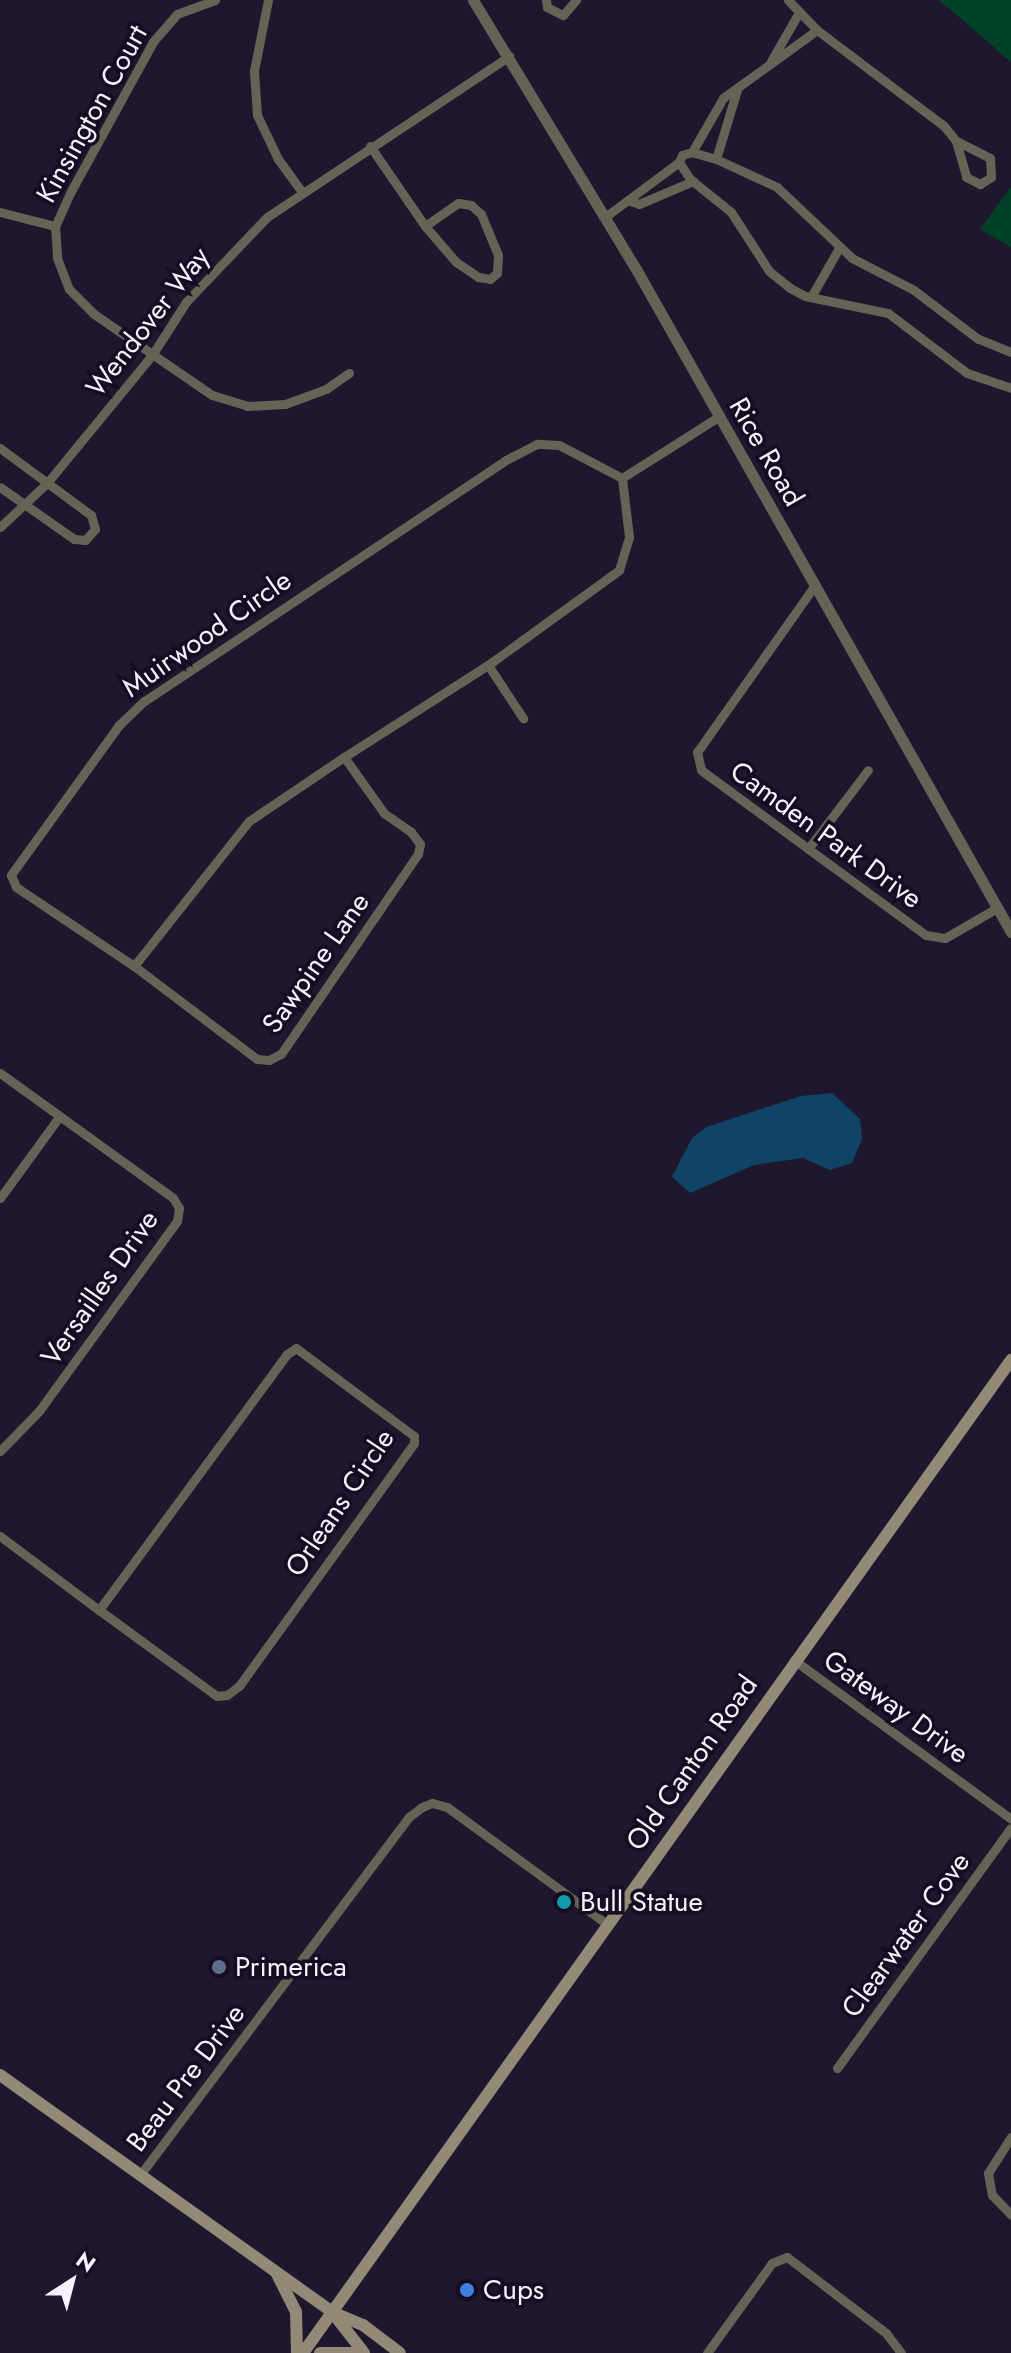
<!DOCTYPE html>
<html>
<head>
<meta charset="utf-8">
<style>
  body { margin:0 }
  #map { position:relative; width:1011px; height:2353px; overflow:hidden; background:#1f172d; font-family:Jost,sans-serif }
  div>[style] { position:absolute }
  .green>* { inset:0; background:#004128 }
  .water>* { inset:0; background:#0f4466 }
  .minor>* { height:9px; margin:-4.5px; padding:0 4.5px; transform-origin:4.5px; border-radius:4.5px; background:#676256 }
  .tertiary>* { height:11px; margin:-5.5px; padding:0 5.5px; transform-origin:5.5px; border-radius:5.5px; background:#676256 }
  .secondary>* { height:12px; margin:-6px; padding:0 6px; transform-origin:6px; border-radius:6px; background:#928a76 }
  .dots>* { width:22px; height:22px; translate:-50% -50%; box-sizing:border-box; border:4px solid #160d23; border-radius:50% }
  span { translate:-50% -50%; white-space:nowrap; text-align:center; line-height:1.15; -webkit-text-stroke:7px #160d23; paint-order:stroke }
  .street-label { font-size:28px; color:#f6f1fe }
  .poi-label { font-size:28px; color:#f6f1fe }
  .left { translate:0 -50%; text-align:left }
  .north { position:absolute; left:32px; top:2241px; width:80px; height:80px; -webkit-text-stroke:6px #160d23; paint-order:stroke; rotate:36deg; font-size:22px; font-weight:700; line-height:32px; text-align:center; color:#f6f1fe }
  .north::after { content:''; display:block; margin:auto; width:28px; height:36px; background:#f6f1fe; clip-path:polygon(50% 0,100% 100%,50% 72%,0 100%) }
</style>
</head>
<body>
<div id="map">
  <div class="green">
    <i style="clip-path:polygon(939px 0,1011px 0,1011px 62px)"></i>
    <i style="clip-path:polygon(1011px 187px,1011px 247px,980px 229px)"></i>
  </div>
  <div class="water">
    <i style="clip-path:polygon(832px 1093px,860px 1119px,862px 1139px,852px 1163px,830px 1170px,803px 1158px,754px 1165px,690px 1193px,672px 1177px,692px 1138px,706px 1127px,801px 1096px)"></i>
  </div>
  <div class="minor">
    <i style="left:215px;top:0;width:40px;rotate:159.8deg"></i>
    <i style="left:177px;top:14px;width:37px;rotate:131deg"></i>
    <i style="left:153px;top:42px;width:172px;rotate:118.8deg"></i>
    <i style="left:70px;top:193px;width:36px;rotate:114deg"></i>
    <i style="left:55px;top:226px;width:32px;rotate:86deg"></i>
    <i style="left:57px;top:258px;width:33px;rotate:69deg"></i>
    <i style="left:69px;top:289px;width:35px;rotate:45deg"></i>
    <i style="left:94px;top:314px;width:143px;rotate:34.5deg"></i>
    <i style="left:212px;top:395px;width:37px;rotate:17deg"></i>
    <i style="left:247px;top:406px;width:38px;rotate:-3deg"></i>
    <i style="left:285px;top:404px;width:44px;rotate:-20.1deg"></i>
    <i style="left:326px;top:389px;width:28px;rotate:-35deg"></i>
    <i style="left:268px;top:0;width:72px;rotate:101.2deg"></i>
    <i style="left:254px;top:71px;width:44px;rotate:86.1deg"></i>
    <i style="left:257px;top:115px;width:49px;rotate:64.5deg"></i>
    <i style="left:278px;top:159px;width:41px;rotate:54deg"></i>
    <i style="left:546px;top:0;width:7px;rotate:82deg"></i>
    <i style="left:547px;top:7px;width:18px;rotate:27deg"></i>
    <i style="left:563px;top:15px;width:20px;rotate:-49deg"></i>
    <i style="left:788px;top:0;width:42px;rotate:46deg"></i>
    <i style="left:817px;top:30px;width:159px;rotate:37.1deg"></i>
    <i style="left:944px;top:126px;width:19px;rotate:51deg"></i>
    <i style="left:956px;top:141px;width:37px;rotate:74deg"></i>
    <i style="left:966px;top:177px;width:16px;rotate:27deg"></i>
    <i style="left:980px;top:184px;width:13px;rotate:-32deg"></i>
    <i style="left:991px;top:177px;width:19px;rotate:-93deg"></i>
    <i style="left:990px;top:158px;width:38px;rotate:-153deg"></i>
    <i style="left:771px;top:61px;width:54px;rotate:-60.1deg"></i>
    <i style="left:370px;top:146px;width:97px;rotate:55.5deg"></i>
    <i style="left:425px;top:226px;width:48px;rotate:49.3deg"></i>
    <i style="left:456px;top:262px;width:27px;rotate:34deg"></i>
    <i style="left:478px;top:277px;width:12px;rotate:9deg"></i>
    <i style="left:490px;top:279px;width:9px;rotate:-41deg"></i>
    <i style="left:497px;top:273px;width:18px;rotate:-87deg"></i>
    <i style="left:498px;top:255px;width:44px;rotate:-112.5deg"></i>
    <i style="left:481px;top:214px;width:13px;rotate:-138deg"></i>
    <i style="left:471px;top:205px;width:13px;rotate:-171deg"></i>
    <i style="left:458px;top:203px;width:40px;rotate:145.1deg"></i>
    <i style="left:692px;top:152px;width:62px;rotate:-60.1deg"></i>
    <i style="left:723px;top:98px;width:116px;rotate:-35.9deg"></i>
    <i style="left:716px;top:159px;width:72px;rotate:-73.1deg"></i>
    <i style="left:630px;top:201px;width:9px;rotate:18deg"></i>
    <i style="left:639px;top:204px;width:59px;rotate:-23.1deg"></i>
    <i style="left:0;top:212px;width:57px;rotate:14.3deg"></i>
    <i style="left:605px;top:217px;width:92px;rotate:-36.6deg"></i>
    <i style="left:811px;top:297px;width:56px;rotate:-60.3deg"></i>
    <i style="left:1011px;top:352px;width:35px;rotate:-158deg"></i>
    <i style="left:978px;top:339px;width:81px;rotate:-142.6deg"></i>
    <i style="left:914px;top:290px;width:70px;rotate:-152.7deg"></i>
    <i style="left:852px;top:258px;width:103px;rotate:-136.6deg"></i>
    <i style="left:777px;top:187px;width:67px;rotate:-155.3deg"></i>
    <i style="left:716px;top:159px;width:25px;rotate:-164deg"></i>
    <i style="left:692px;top:152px;width:10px;rotate:163deg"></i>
    <i style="left:682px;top:155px;width:8px;rotate:113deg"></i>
    <i style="left:679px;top:162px;width:20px;rotate:57deg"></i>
    <i style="left:690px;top:179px;width:53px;rotate:38.8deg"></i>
    <i style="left:731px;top:212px;width:70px;rotate:57.2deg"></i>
    <i style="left:769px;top:271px;width:27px;rotate:39deg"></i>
    <i style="left:790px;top:288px;width:17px;rotate:28deg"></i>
    <i style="left:805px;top:296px;width:85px;rotate:11.6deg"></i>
    <i style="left:888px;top:313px;width:99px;rotate:37.2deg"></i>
    <i style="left:967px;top:373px;width:46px;rotate:18.8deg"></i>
    <i style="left:0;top:448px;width:113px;rotate:36.4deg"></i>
    <i style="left:91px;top:515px;width:15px;rotate:74deg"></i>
    <i style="left:95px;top:529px;width:15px;rotate:132deg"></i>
    <i style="left:85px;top:540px;width:11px;rotate:-175deg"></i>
    <i style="left:74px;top:539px;width:90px;rotate:-144.9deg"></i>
    <i style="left:622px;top:478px;width:114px;rotate:-32.4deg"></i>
    <i style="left:0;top:527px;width:64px;rotate:-43.1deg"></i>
    <i style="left:47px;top:483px;width:166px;rotate:-50.6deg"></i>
    <i style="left:152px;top:355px;width:63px;rotate:-57.3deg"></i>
    <i style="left:186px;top:302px;width:117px;rotate:-46.4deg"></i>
    <i style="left:267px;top:217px;width:291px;rotate:-33.6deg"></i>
    <i style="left:815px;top:585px;width:204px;rotate:125.2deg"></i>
    <i style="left:697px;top:752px;width:18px;rotate:77deg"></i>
    <i style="left:701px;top:770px;width:279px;rotate:36.3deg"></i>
    <i style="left:926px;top:935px;width:19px;rotate:9deg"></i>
    <i style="left:945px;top:938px;width:60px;rotate:-30deg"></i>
    <i style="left:488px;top:665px;width:64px;rotate:56.6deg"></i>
    <i style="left:808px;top:849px;width:99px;rotate:-52.8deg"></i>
    <i style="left:134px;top:966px;width:185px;rotate:-51.6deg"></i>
    <i style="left:249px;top:821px;width:115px;rotate:-34deg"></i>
    <i style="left:344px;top:757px;width:171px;rotate:-32.6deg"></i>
    <i style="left:488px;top:665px;width:162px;rotate:-35.9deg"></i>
    <i style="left:619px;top:570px;width:34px;rotate:-73deg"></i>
    <i style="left:629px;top:537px;width:59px;rotate:-96.8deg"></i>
    <i style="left:622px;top:478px;width:71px;rotate:-152.4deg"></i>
    <i style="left:559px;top:445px;width:22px;rotate:-177deg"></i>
    <i style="left:537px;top:444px;width:35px;rotate:153deg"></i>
    <i style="left:506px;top:460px;width:435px;rotate:146.3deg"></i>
    <i style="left:144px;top:701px;width:35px;rotate:136deg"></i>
    <i style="left:119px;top:725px;width:185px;rotate:125.8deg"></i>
    <i style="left:11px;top:875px;width:13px;rotate:67deg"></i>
    <i style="left:16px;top:887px;width:142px;rotate:33.8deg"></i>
    <i style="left:134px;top:966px;width:154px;rotate:37.1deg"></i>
    <i style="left:257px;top:1059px;width:12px;rotate:5deg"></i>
    <i style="left:269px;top:1060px;width:13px;rotate:-27deg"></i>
    <i style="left:281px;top:1054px;width:242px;rotate:-55.6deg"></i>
    <i style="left:418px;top:854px;width:10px;rotate:-79deg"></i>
    <i style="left:420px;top:844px;width:15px;rotate:-127deg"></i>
    <i style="left:411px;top:832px;width:33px;rotate:-145deg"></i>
    <i style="left:384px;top:813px;width:69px;rotate:-125.5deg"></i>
    <i style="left:0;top:1073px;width:213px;rotate:35.8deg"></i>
    <i style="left:173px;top:1198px;width:12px;rotate:59deg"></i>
    <i style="left:179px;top:1208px;width:13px;rotate:99deg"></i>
    <i style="left:177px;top:1221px;width:235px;rotate:126deg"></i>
    <i style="left:39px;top:1411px;width:56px;rotate:134.3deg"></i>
    <i style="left:0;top:1198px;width:100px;rotate:-53.9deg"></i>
    <i style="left:0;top:1536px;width:124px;rotate:36.8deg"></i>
    <i style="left:99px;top:1610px;width:146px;rotate:36.1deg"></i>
    <i style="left:217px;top:1696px;width:10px;rotate:-6deg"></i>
    <i style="left:227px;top:1695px;width:15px;rotate:-37deg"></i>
    <i style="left:239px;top:1686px;width:299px;rotate:-54.2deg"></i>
    <i style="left:414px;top:1443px;width:7px;rotate:-90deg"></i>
    <i style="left:414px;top:1436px;width:147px;rotate:-143.3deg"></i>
    <i style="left:296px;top:1348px;width:11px;rotate:146deg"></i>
    <i style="left:287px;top:1354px;width:318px;rotate:126.3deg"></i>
    <i style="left:794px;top:1660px;width:269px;rotate:36.2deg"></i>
    <i style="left:837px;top:2068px;width:296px;rotate:-54.1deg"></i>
    <i style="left:1011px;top:2137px;width:43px;rotate:122.6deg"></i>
    <i style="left:988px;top:2173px;width:22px;rotate:80deg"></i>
    <i style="left:992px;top:2195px;width:28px;rotate:46deg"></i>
    <i style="left:140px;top:2175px;width:448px;rotate:-53.1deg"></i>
    <i style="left:409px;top:1817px;width:16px;rotate:-38deg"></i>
    <i style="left:422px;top:1807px;width:11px;rotate:-22deg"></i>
    <i style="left:432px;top:1803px;width:16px;rotate:15deg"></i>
    <i style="left:447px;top:1807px;width:200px;rotate:36.2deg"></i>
    <i style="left:707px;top:2353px;width:111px;rotate:-54.2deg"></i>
    <i style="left:772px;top:2263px;width:16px;rotate:-22deg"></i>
    <i style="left:787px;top:2257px;width:125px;rotate:37.5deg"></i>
    <i style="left:886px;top:2333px;width:25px;rotate:53deg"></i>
  </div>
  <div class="tertiary">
    <i style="left:473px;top:0;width:315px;rotate:58.8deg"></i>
    <i style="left:636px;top:269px;width:762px;rotate:60.51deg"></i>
  </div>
  <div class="secondary">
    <i style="left:0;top:2075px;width:408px;rotate:35.5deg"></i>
    <i style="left:332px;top:2312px;width:34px;rotate:23deg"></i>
    <i style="left:363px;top:2325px;width:46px;rotate:37.1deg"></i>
    <i style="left:277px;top:2274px;width:42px;rotate:63.4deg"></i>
    <i style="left:296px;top:2312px;width:41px;rotate:88.6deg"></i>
    <i style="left:332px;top:2312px;width:52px;rotate:52deg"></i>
    <i style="left:303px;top:2353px;width:1220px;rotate:-54.51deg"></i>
    <i style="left:320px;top:2353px;width:35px"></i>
  </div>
  <div class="dots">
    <i style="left:564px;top:1902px;background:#0f9aa8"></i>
    <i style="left:219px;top:1967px;background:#5c6f8a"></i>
    <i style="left:467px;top:2290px;background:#3f7fe0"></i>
  </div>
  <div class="street-label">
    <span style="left:92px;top:114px;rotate:-61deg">Kinsington Court</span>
    <span style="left:148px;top:322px;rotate:-52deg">Wendover Way</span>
    <span style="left:766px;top:452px;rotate:60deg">Rice Road</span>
    <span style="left:207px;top:634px;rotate:-35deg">Muirwood Circle</span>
    <span style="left:826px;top:835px;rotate:36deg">Camden Park Drive</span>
    <span style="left:316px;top:963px;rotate:-55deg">Sawpine Lane</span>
    <span style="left:100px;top:1288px;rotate:-55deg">Versailles Drive</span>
    <span style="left:340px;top:1503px;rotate:-56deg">Orleans Circle</span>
    <span style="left:896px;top:1707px;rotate:36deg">Gateway Drive</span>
    <span style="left:692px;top:1763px;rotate:-55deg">Old Canton Road</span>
    <span style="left:906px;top:1935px;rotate:-54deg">Clearwater Cove</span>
    <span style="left:186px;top:2078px;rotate:-53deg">Beau Pre Drive</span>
  </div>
  <div class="poi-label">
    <span class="left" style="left:580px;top:1902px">Bull Statue</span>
    <span class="left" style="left:235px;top:1967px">Primerica</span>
    <span class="left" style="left:483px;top:2290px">Cups</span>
  </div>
  <div class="north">N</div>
</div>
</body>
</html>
